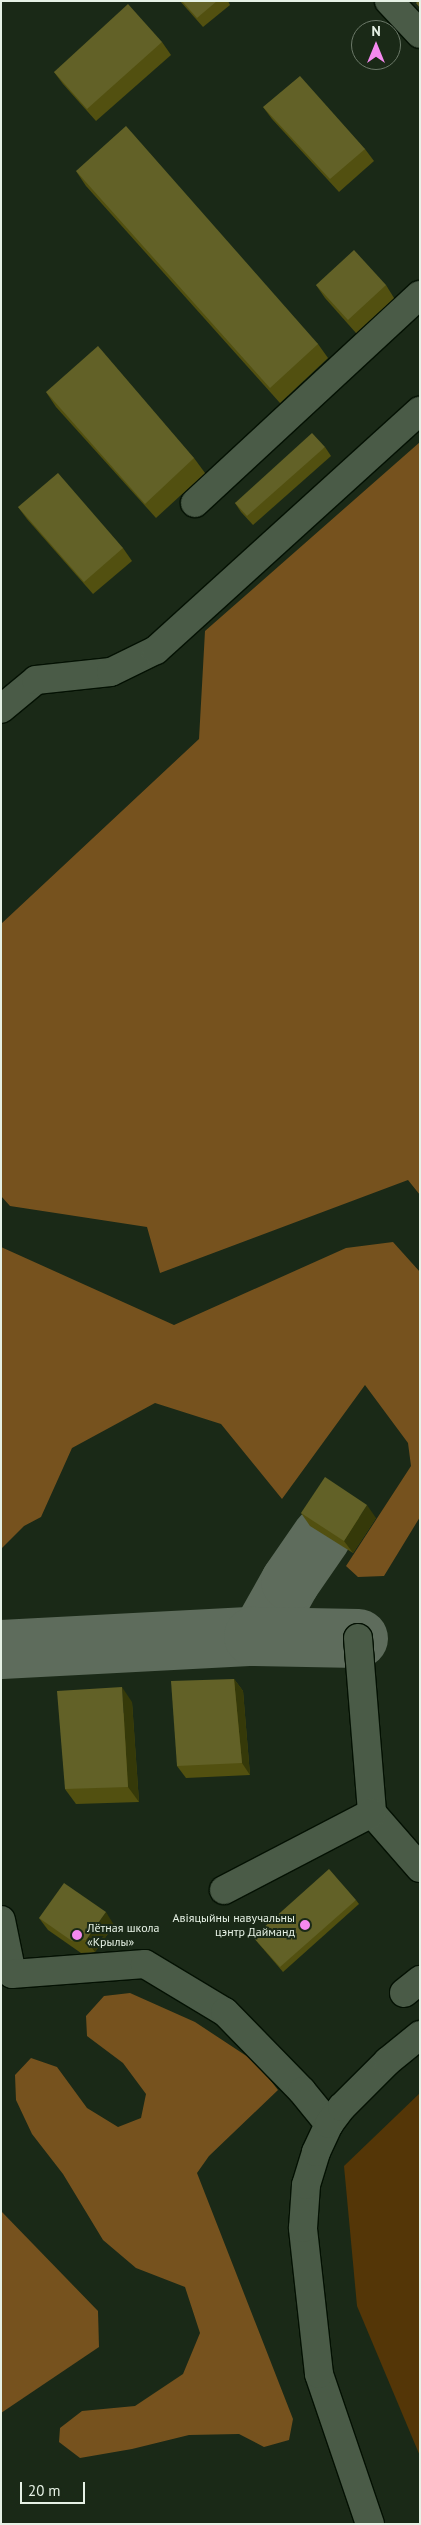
<!DOCTYPE html>
<html>
<head>
<meta charset="utf-8">
<style>
  body { margin:0 }
  #map { position:relative; width:421px; height:2525px; overflow:hidden; background:#1a2917; font-family:"PT Sans",sans-serif }
  div>[style] { position:absolute }
  .green>* { inset:0; background:#543607 }
  .forest>* { inset:0; background:#76521e }
  .taxiway>* { height:59px; margin:-29.5px; padding:0 29.5px; transform-origin:29.5px; border-radius:29.5px; background:#5e6c5c }
  .roads { filter:drop-shadow(1px 0 #041103) drop-shadow(-1px 0 #041103) drop-shadow(0 1px #041103) drop-shadow(0 -1px #041103) }
  .minor>* { height:28px; margin:-14px; padding:0 14px; transform-origin:14px; border-radius:14px; background:#4a5b47 }
  .wall>* { inset:0; background:#525010 }
  .shaded-wall>* { inset:0; background:#353909 }
  .building>* { inset:0; background:#626127 }
  .dots>* { width:14px; height:14px; translate:-50% -50%; box-sizing:border-box; border:2px solid #1a2917; border-radius:50% }
  span { translate:-50% -50%; white-space:nowrap; text-align:center; line-height:1.15; -webkit-text-stroke:4px #1a2917; paint-order:stroke }
  .poi-label { font-size:12px; color:#e6f1e5 }
  .right { translate:-100% -50%; text-align:right }
  .left { translate:0 -50%; text-align:left }
  .frame { position:absolute; inset:0; border:2px solid #e6f1e5; pointer-events:none }
  .north { position:absolute; left:351px; top:20px; width:50px; height:50px; box-sizing:border-box; background:#1a2917; border:1px solid #6c7969; border-radius:50%; rotate:0deg; font-size:14px; font-weight:700; line-height:20px; text-align:center; color:#e6f1e5 }
  .north::after { content:''; display:block; margin:auto; width:18px; height:22px; background:#f589ef; clip-path:polygon(50% 0,100% 100%,50% 72%,0 100%) }
  .scale { position:absolute; left:20px; top:2482px; width:65px; height:22px; box-sizing:border-box; border:2px solid #e6f1e5; border-top:0; padding-left:6px; font-size:15px; line-height:18px; white-space:nowrap; color:#e6f1e5; -webkit-text-stroke:4px #1a2917; paint-order:stroke }
</style>
</head>
<body>
<div id="map">
  <div class="green">
    <i style="clip-path:polygon(420px 2093px,420px 2456px,357px 2306px,344px 2166px)"></i>
  </div>
  <div class="forest">
    <i style="clip-path:polygon(420px 442px,420px 1195px,408px 1180px,160px 1273px,147px 1227px,10px 1206px,1px 1196px,1px 924px,199px 739px,205px 631px)"></i>
    <i style="clip-path:polygon(393px 1242px,420px 1272px,420px 1517px,384px 1576px,358px 1577px,346px 1566px,411px 1466px,408px 1443px,365px 1385px,282px 1499px,221px 1424px,155px 1403px,72px 1448px,41px 1517px,24px 1526px,1px 1549px,1px 1247px,174px 1325px,346px 1248px)"></i>
    <i style="clip-path:polygon(130px 1993px,195px 2022px,257px 2063px,278px 2090px,209px 2156px,197px 2173px,293px 2419px,289px 2440px,264px 2447px,239px 2434px,189px 2435px,132px 2449px,80px 2458px,59px 2442px,60px 2428px,82px 2411px,135px 2406px,183px 2374px,200px 2333px,185px 2287px,136px 2268px,103px 2240px,63px 2174px,32px 2134px,16px 2100px,15px 2075px,31px 2058px,57px 2067px,87px 2108px,118px 2127px,141px 2118px,146px 2094px,123px 2063px,87px 2036px,86px 2016px,104px 1996px)"></i>
    <i style="clip-path:polygon(1px 2211px,98px 2311px,99px 2347px,1px 2413px)"></i>
  </div>
  <div class="taxiway">
    <i style="left:253px;top:1636px;width:12px;rotate:-35deg"></i>
    <i style="left:263px;top:1629px;width:55px;rotate:-60.6deg"></i>
    <i style="left:290px;top:1581px;width:55px;rotate:-55.4deg"></i>
    <i style="left:1px;top:1649px;width:252px;rotate:-3deg"></i>
    <i style="left:253px;top:1636px;width:105px;rotate:1.1deg"></i>
  </div>
  <div class="roads">
    <div class="minor">
      <i style="left:389px;top:1px;width:45px;rotate:46.8deg"></i>
      <i style="left:195px;top:503px;width:306px;rotate:-42.8deg"></i>
      <i style="left:1px;top:709px;width:45px;rotate:-39.6deg"></i>
      <i style="left:36px;top:680px;width:75px;rotate:-6.1deg"></i>
      <i style="left:111px;top:672px;width:50px;rotate:-26.1deg"></i>
      <i style="left:156px;top:650px;width:356px;rotate:-42.2deg"></i>
      <i style="left:358px;top:1638px;width:176px;rotate:85.4deg"></i>
      <i style="left:372px;top:1813px;width:73px;rotate:48.9deg"></i>
      <i style="left:224px;top:1890px;width:167px;rotate:-27.5deg"></i>
      <i style="left:1px;top:1920px;width:55px;rotate:78.5deg"></i>
      <i style="left:12px;top:1974px;width:133px;rotate:-4.3deg"></i>
      <i style="left:145px;top:1964px;width:93px;rotate:31deg"></i>
      <i style="left:225px;top:2012px;width:110px;rotate:45.7deg"></i>
      <i style="left:302px;top:2091px;width:43px;rotate:50.7deg"></i>
      <i style="left:404px;top:1993px;width:21px;rotate:-39deg"></i>
      <i style="left:370px;top:2524px;width:158px;rotate:-108.8deg"></i>
      <i style="left:319px;top:2374px;width:147px;rotate:-96.3deg"></i>
      <i style="left:303px;top:2228px;width:43px;rotate:-86deg"></i>
      <i style="left:306px;top:2185px;width:34px;rotate:-73deg"></i>
      <i style="left:316px;top:2152px;width:31px;rotate:-65deg"></i>
      <i style="left:329px;top:2124px;width:21px;rotate:-53deg"></i>
      <i style="left:342px;top:2107px;width:65px;rotate:-45deg"></i>
      <i style="left:388px;top:2061px;width:41px;rotate:-39.1deg"></i>
    </div>
  </div>
  <div class="wall">
    <i style="clip-path:polygon(180px 1px,228px 1px,230px 5px,203px 27px)"></i>
    <i style="clip-path:polygon(162px 42px,171px 55px,96px 121px,63px 84px,54px 72px)"></i>
    <i style="clip-path:polygon(263px 107px,365px 149px,374px 161px,339px 192px,272px 119px)"></i>
    <i style="clip-path:polygon(76px 171px,318px 344px,328px 358px,280px 403px,86px 186px)"></i>
    <i style="clip-path:polygon(316px 285px,386px 285px,394px 298px,356px 333px,325px 298px)"></i>
    <i style="clip-path:polygon(46px 392px,194px 458px,205px 473px,156px 518px,56px 407px)"></i>
    <i style="clip-path:polygon(325px 447px,331px 456px,253px 525px,241px 512px,235px 503px)"></i>
    <i style="clip-path:polygon(18px 507px,123px 548px,132px 561px,93px 594px,27px 519px)"></i>
    <i style="clip-path:polygon(301px 1513px,376px 1518px,353px 1553px,310px 1526px)"></i>
    <i style="clip-path:polygon(234px 1679px,243px 1691px,250px 1775px,186px 1778px,177px 1766px)"></i>
    <i style="clip-path:polygon(132px 1702px,139px 1802px,76px 1804px,65px 1789px)"></i>
    <i style="clip-path:polygon(356px 1900px,359px 1904px,283px 1972px,253px 1937px)"></i>
    <i style="clip-path:polygon(39px 1918px,114px 1925px,95px 1952px,81px 1953px,48px 1930px)"></i>
  </div>
  <div class="shaded-wall">
    <i style="clip-path:polygon(367px 1505px,376px 1518px,353px 1553px,344px 1541px)"></i>
    <i style="clip-path:polygon(234px 1679px,243px 1691px,250px 1775px,242px 1763px)"></i>
    <i style="clip-path:polygon(122px 1687px,132px 1702px,139px 1802px,128px 1787px)"></i>
    <i style="clip-path:polygon(106px 1912px,114px 1925px,95px 1952px,86px 1940px)"></i>
  </div>
  <div class="building">
    <i style="clip-path:polygon(182px 1px,217px 1px,197px 18px)"></i>
    <i style="clip-path:polygon(418px 1px,420px 1px,420px 8px,416px 3px)"></i>
    <i style="clip-path:polygon(128px 4px,162px 42px,87px 109px,54px 72px)"></i>
    <i style="clip-path:polygon(300px 76px,365px 149px,330px 179px,263px 107px)"></i>
    <i style="clip-path:polygon(126px 126px,318px 344px,270px 388px,76px 171px)"></i>
    <i style="clip-path:polygon(354px 250px,386px 285px,348px 320px,316px 285px)"></i>
    <i style="clip-path:polygon(98px 346px,194px 458px,145px 504px,46px 392px)"></i>
    <i style="clip-path:polygon(312px 433px,325px 447px,247px 516px,235px 503px)"></i>
    <i style="clip-path:polygon(58px 473px,123px 548px,84px 582px,18px 507px)"></i>
    <i style="clip-path:polygon(325px 1477px,367px 1505px,344px 1541px,301px 1513px)"></i>
    <i style="clip-path:polygon(234px 1679px,242px 1763px,177px 1766px,171px 1681px)"></i>
    <i style="clip-path:polygon(122px 1687px,128px 1787px,65px 1789px,57px 1691px)"></i>
    <i style="clip-path:polygon(329px 1869px,356px 1900px,280px 1967px,253px 1937px)"></i>
    <i style="clip-path:polygon(64px 1883px,106px 1912px,86px 1940px,72px 1941px,39px 1918px)"></i>
  </div>
  <div class="dots">
    <i style="left:305px;top:1925px;background:#f589ef"></i>
    <i style="left:77px;top:1935px;background:#f589ef"></i>
  </div>
  <div class="poi-label">
    <span class="right" style="left:295px;top:1925px">Авіяцыйны навучальны<br>цэнтр Дайманд</span>
    <span class="left" style="left:87px;top:1935px">Лётная школа<br>«Крылы»</span>
  </div>
  <div class="frame"></div>
  <div class="north">N</div>
  <div class="scale">20 m</div>
</div>
</body>
</html>
